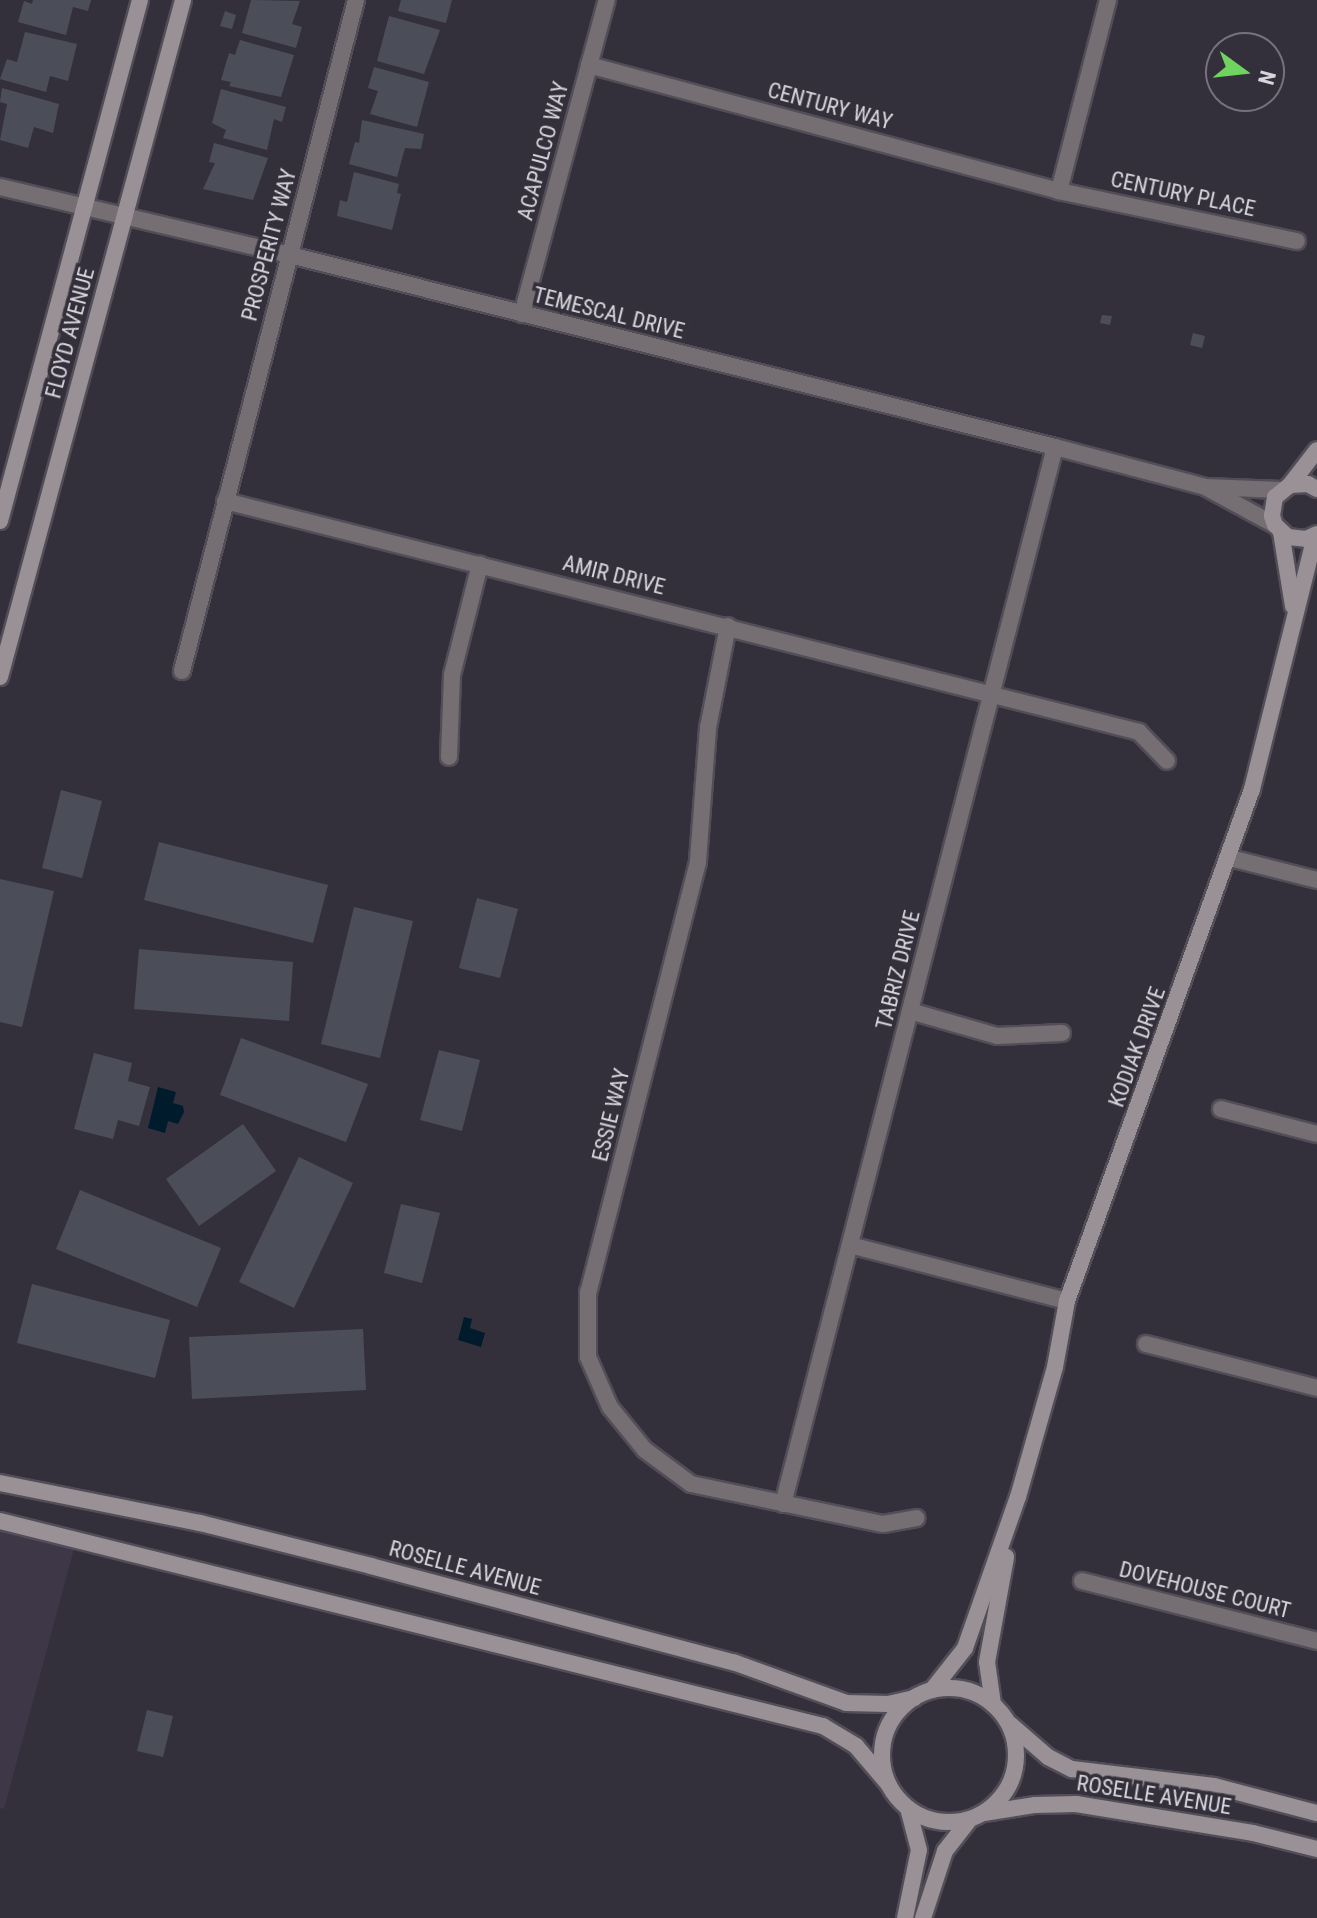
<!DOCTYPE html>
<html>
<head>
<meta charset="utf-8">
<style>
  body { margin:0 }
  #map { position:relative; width:1317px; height:1918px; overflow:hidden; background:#34303b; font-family:"Roboto Condensed",sans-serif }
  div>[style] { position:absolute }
  .built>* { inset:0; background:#3e3748 }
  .water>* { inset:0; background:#001c2c }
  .building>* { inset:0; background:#4b4e59 }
  .roads { filter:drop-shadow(2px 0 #524e58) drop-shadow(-2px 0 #524e58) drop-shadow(0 2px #524e58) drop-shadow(0 -2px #524e58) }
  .street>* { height:16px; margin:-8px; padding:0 8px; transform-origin:8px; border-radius:8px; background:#756f73 }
  .secondary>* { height:16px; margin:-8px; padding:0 8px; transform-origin:8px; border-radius:8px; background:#9a9197 }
  .secondary>.ring { margin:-8px; padding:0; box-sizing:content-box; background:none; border:16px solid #9a9197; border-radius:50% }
  span { translate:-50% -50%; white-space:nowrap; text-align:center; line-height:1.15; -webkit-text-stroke:7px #34303b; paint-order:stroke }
  .street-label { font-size:22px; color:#d8d6dd }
  .north { position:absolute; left:1205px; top:32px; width:80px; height:80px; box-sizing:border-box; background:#34303b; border:2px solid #76727c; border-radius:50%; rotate:105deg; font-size:22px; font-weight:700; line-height:32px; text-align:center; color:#d8d6dd }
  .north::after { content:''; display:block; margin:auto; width:28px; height:36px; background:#70d35f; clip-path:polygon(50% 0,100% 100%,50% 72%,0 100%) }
</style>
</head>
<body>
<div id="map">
  <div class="built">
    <i style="clip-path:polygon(0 1527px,75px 1545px,4px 1809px,0 1808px)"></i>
  </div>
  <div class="water">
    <i style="clip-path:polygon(158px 1087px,176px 1092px,173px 1103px,183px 1106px,184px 1112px,178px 1124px,168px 1121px,165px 1133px,148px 1128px)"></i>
    <i style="clip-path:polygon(464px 1317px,472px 1319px,470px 1328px,485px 1333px,481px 1347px,458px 1340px)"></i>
  </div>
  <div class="building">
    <i style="clip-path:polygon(33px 0,91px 0,88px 11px,73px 7px,66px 35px,18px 22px,24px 1px,32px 4px)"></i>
    <i style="clip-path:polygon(251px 0,300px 1px,292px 24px,302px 27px,296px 48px,242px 33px)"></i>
    <i style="clip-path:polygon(401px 0,452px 0,446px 23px,398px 11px)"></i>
    <i style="clip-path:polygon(225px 11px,236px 15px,232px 29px,220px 26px)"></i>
    <i style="clip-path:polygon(389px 16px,440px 30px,424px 74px,377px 61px)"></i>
    <i style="clip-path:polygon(25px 32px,77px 44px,68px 81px,50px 76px,46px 92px,0 79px,7px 59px,17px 62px)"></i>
    <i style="clip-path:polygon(240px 40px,294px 55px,281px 97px,229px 86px,231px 82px,221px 80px,229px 53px,235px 55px)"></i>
    <i style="clip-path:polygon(374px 67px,429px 82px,417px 127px,370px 114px,378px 91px,368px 88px)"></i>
    <i style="clip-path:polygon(2px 88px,59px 104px,53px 133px,34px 127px,28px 148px,0 140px,7px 104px,0 102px)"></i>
    <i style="clip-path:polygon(221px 89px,286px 107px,282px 122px,274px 119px,267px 150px,223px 138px,226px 130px,212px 123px)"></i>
    <i style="clip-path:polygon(362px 120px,424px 134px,421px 149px,405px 148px,397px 177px,349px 164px,355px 142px,359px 143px)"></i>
    <i style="clip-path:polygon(214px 143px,268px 158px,253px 200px,203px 189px,215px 163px,209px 162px)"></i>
    <i style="clip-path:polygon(354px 172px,399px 184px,397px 193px,401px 194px,392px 230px,337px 216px,340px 200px,347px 202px)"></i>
    <i style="clip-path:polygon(1102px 315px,1112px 316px,1110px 325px,1100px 323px)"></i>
    <i style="clip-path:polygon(1193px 333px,1205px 336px,1202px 348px,1190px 345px)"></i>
    <i style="clip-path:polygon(61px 790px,102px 801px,82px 878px,42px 868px)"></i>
    <i style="clip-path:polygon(159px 842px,328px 885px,313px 943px,144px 900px)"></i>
    <i style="clip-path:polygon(0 879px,54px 891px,22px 1027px,0 1022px)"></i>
    <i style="clip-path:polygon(477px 898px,518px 909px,500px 978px,459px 968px)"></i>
    <i style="clip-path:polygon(354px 907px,413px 921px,380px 1058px,321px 1044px)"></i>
    <i style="clip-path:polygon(139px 949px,293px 962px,289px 1021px,134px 1009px)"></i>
    <i style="clip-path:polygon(241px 1038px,368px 1084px,346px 1142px,220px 1095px)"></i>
    <i style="clip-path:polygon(439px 1050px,480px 1060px,462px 1131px,420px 1120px)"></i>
    <i style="clip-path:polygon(94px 1053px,132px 1063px,128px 1081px,150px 1087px,139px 1126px,118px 1120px,113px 1139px,74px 1129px)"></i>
    <i style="clip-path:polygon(243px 1124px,276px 1171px,199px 1226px,166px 1179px)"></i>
    <i style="clip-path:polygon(299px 1157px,353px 1183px,294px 1308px,239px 1282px)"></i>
    <i style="clip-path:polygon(80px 1190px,221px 1248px,197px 1307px,56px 1249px)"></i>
    <i style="clip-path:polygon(401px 1204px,440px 1213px,422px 1283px,384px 1273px)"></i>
    <i style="clip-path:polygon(32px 1284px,170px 1320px,155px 1378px,17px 1343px)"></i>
    <i style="clip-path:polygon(363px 1329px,366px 1390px,192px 1399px,189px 1337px)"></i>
    <i style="clip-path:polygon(147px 1710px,173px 1716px,163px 1757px,137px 1751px)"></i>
  </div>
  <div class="roads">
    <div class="street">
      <i style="left:589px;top:65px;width:487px;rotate:15deg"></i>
      <i style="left:1059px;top:191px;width:243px;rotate:11.9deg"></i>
      <i style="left:0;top:187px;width:298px;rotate:13.2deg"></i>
      <i style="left:290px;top:255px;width:789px;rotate:14.09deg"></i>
      <i style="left:1055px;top:447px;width:155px;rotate:14.9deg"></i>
      <i style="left:1205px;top:487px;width:80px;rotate:28.5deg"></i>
      <i style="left:1059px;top:191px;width:197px;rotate:-75.6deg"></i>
      <i style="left:522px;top:314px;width:325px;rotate:-74.9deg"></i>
      <i style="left:1206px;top:487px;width:75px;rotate:2.3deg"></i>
      <i style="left:225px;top:501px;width:943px;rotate:14.18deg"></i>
      <i style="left:1139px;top:732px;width:40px;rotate:46deg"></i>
      <i style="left:728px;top:626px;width:104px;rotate:101.1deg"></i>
      <i style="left:708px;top:728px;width:134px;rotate:94.3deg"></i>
      <i style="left:698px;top:862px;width:444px;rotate:104.3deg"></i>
      <i style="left:588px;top:1292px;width:65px;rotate:90deg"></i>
      <i style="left:588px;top:1357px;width:55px;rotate:66.3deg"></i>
      <i style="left:610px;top:1407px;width:55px;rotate:50.9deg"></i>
      <i style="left:645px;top:1450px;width:57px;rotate:36.5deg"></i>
      <i style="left:691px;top:1484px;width:196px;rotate:11.8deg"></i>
      <i style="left:883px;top:1524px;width:34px;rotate:-10deg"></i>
      <i style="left:182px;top:671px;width:693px;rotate:-75.46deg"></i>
      <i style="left:449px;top:757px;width:82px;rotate:-87.9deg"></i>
      <i style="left:452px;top:675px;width:114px;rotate:-75.8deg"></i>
      <i style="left:1230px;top:858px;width:90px;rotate:14.2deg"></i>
      <i style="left:910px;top:1011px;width:91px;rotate:16deg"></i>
      <i style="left:997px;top:1036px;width:65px;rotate:-2.6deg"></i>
      <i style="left:1221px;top:1109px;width:99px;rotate:14.6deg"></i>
      <i style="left:850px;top:1245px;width:224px;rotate:14.5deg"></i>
      <i style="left:1146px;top:1344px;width:177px;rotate:14.4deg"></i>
      <i style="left:783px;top:1504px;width:1091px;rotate:-75.57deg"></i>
      <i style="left:1082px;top:1581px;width:243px;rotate:14.3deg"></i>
    </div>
    <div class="secondary">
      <i style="left:1290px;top:485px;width:44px;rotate:-52.4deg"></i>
      <i style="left:1317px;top:489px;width:10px;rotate:-151deg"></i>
      <i style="left:1308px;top:484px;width:18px;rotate:177deg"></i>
      <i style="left:1290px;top:485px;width:19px;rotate:141deg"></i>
      <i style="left:1275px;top:497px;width:19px;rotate:99deg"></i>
      <i style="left:1272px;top:516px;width:9px;rotate:72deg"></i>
      <i style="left:1275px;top:525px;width:18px;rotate:43deg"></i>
      <i style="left:1288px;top:537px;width:18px;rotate:6deg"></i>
      <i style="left:1306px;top:539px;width:12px;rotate:-24deg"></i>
      <i style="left:0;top:521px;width:539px;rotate:-74.96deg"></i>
      <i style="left:1281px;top:532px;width:75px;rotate:80.8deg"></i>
      <i style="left:0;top:677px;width:701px;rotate:-74.87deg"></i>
      <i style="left:0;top:1483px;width:204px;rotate:11.3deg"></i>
      <i style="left:200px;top:1523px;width:176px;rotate:14.1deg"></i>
      <i style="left:371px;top:1566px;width:375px;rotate:14.9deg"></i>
      <i style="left:733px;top:1662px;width:120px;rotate:19.9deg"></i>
      <i style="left:846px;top:1703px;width:42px;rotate:1.4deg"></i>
      <i style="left:888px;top:1704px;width:27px;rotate:-13deg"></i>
      <i style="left:0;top:1521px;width:848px;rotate:13.99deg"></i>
      <i style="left:823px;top:1726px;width:39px;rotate:31deg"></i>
      <i style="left:856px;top:1746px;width:51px;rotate:49.8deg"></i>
      <i class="ring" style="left:882px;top:1688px;width:118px;height:118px"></i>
      <i style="left:932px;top:1690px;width:53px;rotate:-51.8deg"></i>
      <i style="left:965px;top:1648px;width:160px;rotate:-70.7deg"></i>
      <i style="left:1018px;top:1497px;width:135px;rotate:-74.1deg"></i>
      <i style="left:1055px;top:1367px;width:67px;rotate:-79.7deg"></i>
      <i style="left:1067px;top:1301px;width:544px;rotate:-70.13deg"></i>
      <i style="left:1252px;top:789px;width:261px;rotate:-76deg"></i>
      <i style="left:993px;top:1704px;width:42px;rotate:-98.1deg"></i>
      <i style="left:987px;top:1662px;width:107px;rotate:-79.7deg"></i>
      <i style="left:1010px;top:1724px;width:50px;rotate:41deg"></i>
      <i style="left:1048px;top:1757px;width:27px;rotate:27deg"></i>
      <i style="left:1072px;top:1769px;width:143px;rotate:6.8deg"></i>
      <i style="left:1214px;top:1786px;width:106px;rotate:14.7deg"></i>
      <i style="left:984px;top:1813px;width:52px;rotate:-8.9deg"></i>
      <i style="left:1035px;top:1805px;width:41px;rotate:-1.4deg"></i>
      <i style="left:1076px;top:1804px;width:179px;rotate:9.3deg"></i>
      <i style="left:1253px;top:1833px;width:66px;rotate:14deg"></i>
      <i style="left:905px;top:1918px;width:69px;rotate:-78.4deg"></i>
      <i style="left:919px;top:1850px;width:43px;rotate:-104.7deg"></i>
      <i style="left:923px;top:1918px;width:71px;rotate:-71.8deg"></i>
      <i style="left:945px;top:1851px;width:39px;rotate:-52deg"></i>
    </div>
  </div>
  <div class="street-label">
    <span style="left:830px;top:106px;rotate:15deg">CENTURY WAY</span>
    <span style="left:543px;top:151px;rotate:-75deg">ACAPULCO WAY</span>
    <span style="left:1183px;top:194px;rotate:12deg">CENTURY PLACE</span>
    <span style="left:269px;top:245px;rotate:-75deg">PROSPERITY WAY</span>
    <span style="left:609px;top:313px;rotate:14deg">TEMESCAL DRIVE</span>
    <span style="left:70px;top:333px;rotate:-75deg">FLOYD AVENUE</span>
    <span style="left:614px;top:575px;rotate:14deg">AMIR DRIVE</span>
    <span style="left:898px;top:970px;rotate:-76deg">TABRIZ DRIVE</span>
    <span style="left:1137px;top:1047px;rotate:-70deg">KODIAK DRIVE</span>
    <span style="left:611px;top:1115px;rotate:-76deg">ESSIE WAY</span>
    <span style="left:465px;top:1568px;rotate:15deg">ROSELLE AVENUE</span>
    <span style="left:1205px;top:1590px;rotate:14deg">DOVEHOUSE COURT</span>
    <span style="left:1154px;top:1795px;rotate:9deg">ROSELLE AVENUE</span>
  </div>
  <div class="north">N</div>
</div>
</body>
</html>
